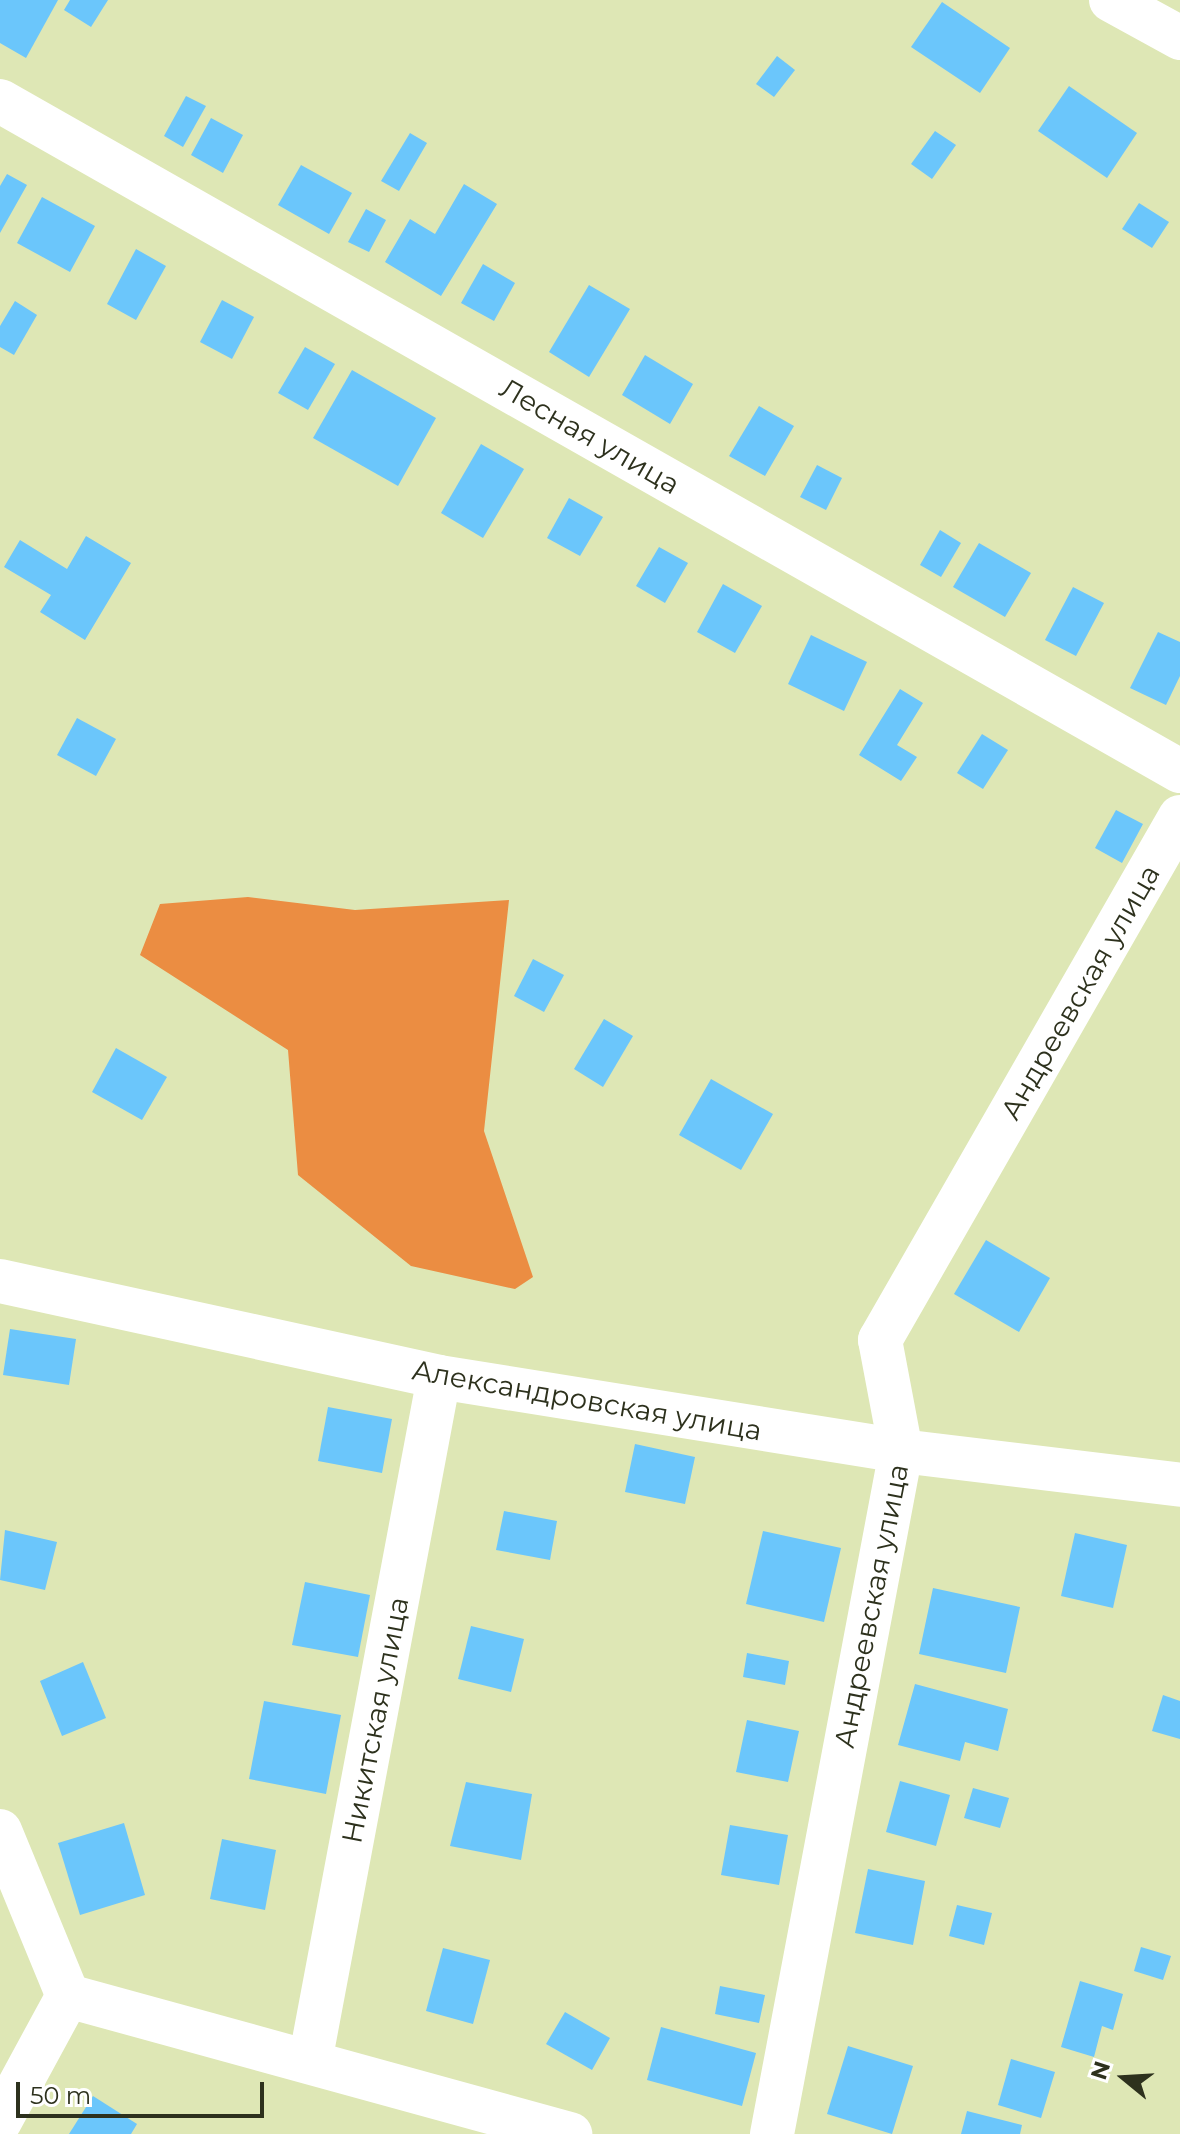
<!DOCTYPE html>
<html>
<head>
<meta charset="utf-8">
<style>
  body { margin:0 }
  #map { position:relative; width:1180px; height:2134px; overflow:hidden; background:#dee7b5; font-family:Montserrat,sans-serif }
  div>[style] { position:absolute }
  .forest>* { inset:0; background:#eb8d42 }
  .building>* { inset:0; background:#6bc6fb }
  .minor>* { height:44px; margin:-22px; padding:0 22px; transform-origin:22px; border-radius:22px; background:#fff }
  span { translate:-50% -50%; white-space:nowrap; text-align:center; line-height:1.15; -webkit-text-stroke:8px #fff; paint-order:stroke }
  .street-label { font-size:28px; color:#2d311d }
  .north { position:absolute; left:1084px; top:2038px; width:80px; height:80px; -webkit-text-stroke:6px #fff; paint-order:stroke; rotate:288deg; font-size:22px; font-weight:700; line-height:32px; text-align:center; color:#2d311d }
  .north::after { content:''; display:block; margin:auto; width:28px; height:36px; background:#2d311d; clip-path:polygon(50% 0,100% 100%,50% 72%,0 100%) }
  .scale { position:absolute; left:16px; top:2082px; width:248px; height:36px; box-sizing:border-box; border:4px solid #2d311d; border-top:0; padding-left:10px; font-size:24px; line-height:28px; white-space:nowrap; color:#2d311d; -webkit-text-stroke:6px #fff; paint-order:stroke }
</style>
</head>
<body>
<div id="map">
  <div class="forest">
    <i style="clip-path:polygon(248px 897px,355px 910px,509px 900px,484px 1131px,533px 1277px,515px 1289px,411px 1266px,298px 1175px,288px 1050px,140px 955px,160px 904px)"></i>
  </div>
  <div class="building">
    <i style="clip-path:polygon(0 0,58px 0,26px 58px,0 43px)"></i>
    <i style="clip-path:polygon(70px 0,108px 0,91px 27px,64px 10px)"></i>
    <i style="clip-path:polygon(942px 2px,1010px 48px,980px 93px,911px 47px)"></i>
    <i style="clip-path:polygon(777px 56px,795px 70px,774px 97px,756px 84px)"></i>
    <i style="clip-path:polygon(1069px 86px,1137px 133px,1107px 178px,1038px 131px)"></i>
    <i style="clip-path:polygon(186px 96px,206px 106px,183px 147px,164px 136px)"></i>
    <i style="clip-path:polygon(211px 118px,243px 135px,223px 173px,191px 155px)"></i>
    <i style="clip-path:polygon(935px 131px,956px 145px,932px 179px,911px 164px)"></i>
    <i style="clip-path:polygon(410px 133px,427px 143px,399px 191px,381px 181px)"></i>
    <i style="clip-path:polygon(301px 165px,352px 193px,329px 234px,278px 205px)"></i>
    <i style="clip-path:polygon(7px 174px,27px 185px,0 233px,0 186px)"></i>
    <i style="clip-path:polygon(464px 184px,497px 204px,441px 296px,385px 262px,410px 219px,435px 234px)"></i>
    <i style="clip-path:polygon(42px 197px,95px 226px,70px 272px,17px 243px)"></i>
    <i style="clip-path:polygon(1139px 203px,1169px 222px,1152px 248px,1122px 229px)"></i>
    <i style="clip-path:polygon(366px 209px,386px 220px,369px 252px,348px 242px)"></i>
    <i style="clip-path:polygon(136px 249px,166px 266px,136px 320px,107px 304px)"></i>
    <i style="clip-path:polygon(483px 264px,515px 283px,494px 321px,461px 303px)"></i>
    <i style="clip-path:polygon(589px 285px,630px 309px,589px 377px,549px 352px)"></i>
    <i style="clip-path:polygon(222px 300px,254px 317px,232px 359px,200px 342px)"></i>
    <i style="clip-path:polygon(15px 301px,37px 315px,14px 355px,0 347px,0 326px)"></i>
    <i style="clip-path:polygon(305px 347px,335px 364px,308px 410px,278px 393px)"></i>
    <i style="clip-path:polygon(645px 355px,693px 384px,670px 424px,622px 395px)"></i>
    <i style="clip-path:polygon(352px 370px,436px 418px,398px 486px,313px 438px)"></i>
    <i style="clip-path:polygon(759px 406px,794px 426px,765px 476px,729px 456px)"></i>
    <i style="clip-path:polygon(481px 444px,524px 469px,483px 538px,441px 513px)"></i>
    <i style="clip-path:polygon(817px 465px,842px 478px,826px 510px,800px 497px)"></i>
    <i style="clip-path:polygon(569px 498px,603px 517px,580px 556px,547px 538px)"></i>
    <i style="clip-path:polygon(940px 530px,961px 543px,941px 577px,920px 565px)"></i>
    <i style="clip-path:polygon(86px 536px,131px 563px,85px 640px,40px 612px,51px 595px,4px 567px,20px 540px,67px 569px)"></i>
    <i style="clip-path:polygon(979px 543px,1031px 573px,1005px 617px,953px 587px)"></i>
    <i style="clip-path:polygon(659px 547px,688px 563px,665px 603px,636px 586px)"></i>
    <i style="clip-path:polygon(723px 584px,762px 606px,735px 653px,697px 632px)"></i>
    <i style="clip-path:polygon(1073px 587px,1104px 603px,1076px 656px,1045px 640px)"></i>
    <i style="clip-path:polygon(1158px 632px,1180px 642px,1180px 676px,1166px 705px,1130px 688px)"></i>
    <i style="clip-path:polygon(811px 635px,867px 662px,844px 711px,788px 684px)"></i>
    <i style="clip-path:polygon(900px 689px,923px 703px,897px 745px,917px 757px,901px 781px,859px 755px)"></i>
    <i style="clip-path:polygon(77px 718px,116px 739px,96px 776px,57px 755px)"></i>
    <i style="clip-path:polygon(982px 734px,1008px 750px,983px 789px,957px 773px)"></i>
    <i style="clip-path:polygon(1116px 810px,1143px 824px,1122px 863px,1095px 848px)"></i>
    <i style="clip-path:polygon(533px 959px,564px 975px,544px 1012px,514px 996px)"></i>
    <i style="clip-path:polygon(604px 1019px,633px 1036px,603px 1087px,574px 1069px)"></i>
    <i style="clip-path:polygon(116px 1048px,167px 1077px,142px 1120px,92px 1092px)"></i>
    <i style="clip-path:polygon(711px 1079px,773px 1114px,741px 1170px,679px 1135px)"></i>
    <i style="clip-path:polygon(986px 1240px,1050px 1278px,1019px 1332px,954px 1294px)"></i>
    <i style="clip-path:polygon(10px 1329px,76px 1339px,69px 1385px,3px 1375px)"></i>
    <i style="clip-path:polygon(328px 1407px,392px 1419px,382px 1473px,318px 1461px)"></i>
    <i style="clip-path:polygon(635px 1444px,695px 1457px,685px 1504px,625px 1492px)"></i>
    <i style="clip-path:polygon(504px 1511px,557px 1521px,550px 1560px,496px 1550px)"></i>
    <i style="clip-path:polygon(5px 1530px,57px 1542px,45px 1590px,0 1580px)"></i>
    <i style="clip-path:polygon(763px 1531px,841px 1548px,824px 1622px,746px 1604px)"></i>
    <i style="clip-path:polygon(1075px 1533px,1127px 1545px,1113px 1608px,1061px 1596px)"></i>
    <i style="clip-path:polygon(305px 1582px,370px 1595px,358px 1657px,292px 1645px)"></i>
    <i style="clip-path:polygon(933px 1588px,1020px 1607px,1006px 1673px,919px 1654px)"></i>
    <i style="clip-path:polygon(471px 1626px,524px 1639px,511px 1692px,458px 1679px)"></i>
    <i style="clip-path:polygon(747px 1653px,789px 1661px,785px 1685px,743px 1677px)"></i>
    <i style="clip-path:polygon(83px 1662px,106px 1718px,62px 1736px,40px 1681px)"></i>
    <i style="clip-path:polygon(915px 1684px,1008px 1709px,998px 1751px,965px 1742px,960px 1761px,898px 1745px)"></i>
    <i style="clip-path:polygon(1163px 1695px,1180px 1701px,1180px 1739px,1152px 1731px)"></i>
    <i style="clip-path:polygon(264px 1701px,341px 1715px,326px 1794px,249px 1779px)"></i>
    <i style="clip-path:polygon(747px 1720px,799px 1731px,788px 1782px,736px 1772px)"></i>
    <i style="clip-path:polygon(900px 1781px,950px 1795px,936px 1846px,886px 1832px)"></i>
    <i style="clip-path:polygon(466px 1782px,532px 1794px,521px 1860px,450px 1846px)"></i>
    <i style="clip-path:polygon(973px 1788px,1009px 1798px,1000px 1828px,964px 1818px)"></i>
    <i style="clip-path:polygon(124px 1823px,145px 1895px,80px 1915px,58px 1843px)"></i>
    <i style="clip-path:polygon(730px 1825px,788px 1835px,779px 1885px,721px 1875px)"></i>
    <i style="clip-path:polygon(222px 1839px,276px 1850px,265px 1910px,210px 1899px)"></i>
    <i style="clip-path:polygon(868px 1869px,925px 1881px,913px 1945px,855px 1933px)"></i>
    <i style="clip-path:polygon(957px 1905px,992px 1913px,984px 1945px,949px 1936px)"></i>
    <i style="clip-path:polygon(1141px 1947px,1171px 1956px,1163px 1980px,1134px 1971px)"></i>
    <i style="clip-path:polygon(443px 1948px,490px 1960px,473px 2024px,426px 2011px)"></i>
    <i style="clip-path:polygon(1080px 1981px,1123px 1994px,1113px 2030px,1102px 2026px,1094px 2057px,1061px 2047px)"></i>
    <i style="clip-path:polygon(720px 1986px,765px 1995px,759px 2023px,715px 2014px)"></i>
    <i style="clip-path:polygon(565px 2012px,610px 2038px,592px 2070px,546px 2044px)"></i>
    <i style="clip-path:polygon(661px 2027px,756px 2053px,742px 2106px,647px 2080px)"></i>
    <i style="clip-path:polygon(848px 2046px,913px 2066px,892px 2134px,827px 2114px)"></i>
    <i style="clip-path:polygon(1011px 2059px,1055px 2072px,1041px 2118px,998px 2105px)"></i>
    <i style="clip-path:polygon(93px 2096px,137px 2124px,131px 2134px,69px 2134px)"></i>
    <i style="clip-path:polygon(967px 2111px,1022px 2125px,1020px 2134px,961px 2134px)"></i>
  </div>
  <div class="minor">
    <i style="left:1111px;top:0;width:79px;rotate:28.8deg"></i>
    <i style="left:0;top:101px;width:1357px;rotate:29.59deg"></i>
    <i style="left:0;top:1281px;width:449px;rotate:12.3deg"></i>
    <i style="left:439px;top:1377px;width:468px;rotate:9.1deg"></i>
    <i style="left:901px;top:1451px;width:281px;rotate:6.9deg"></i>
    <i style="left:0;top:1831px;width:178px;rotate:67.6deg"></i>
    <i style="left:68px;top:1996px;width:521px;rotate:15.37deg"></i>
    <i style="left:310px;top:2062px;width:697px;rotate:-79.33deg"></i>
    <i style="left:0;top:2121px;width:142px;rotate:-61.5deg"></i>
    <i style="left:772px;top:2134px;width:695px;rotate:-79.3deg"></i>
    <i style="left:901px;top:1451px;width:113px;rotate:-100.7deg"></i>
    <i style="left:880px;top:1340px;width:603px;rotate:-60.16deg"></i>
  </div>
  <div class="street-label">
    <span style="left:590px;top:436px;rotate:30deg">Лесная улица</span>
    <span style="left:1080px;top:992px;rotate:-60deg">Андреевская улица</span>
    <span style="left:587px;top:1400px;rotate:10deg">Александровская улица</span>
    <span style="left:871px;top:1606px;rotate:-79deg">Андреевская улица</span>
    <span style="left:375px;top:1720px;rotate:-79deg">Никитская улица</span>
  </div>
  <div class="north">N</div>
  <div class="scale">50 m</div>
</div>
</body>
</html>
